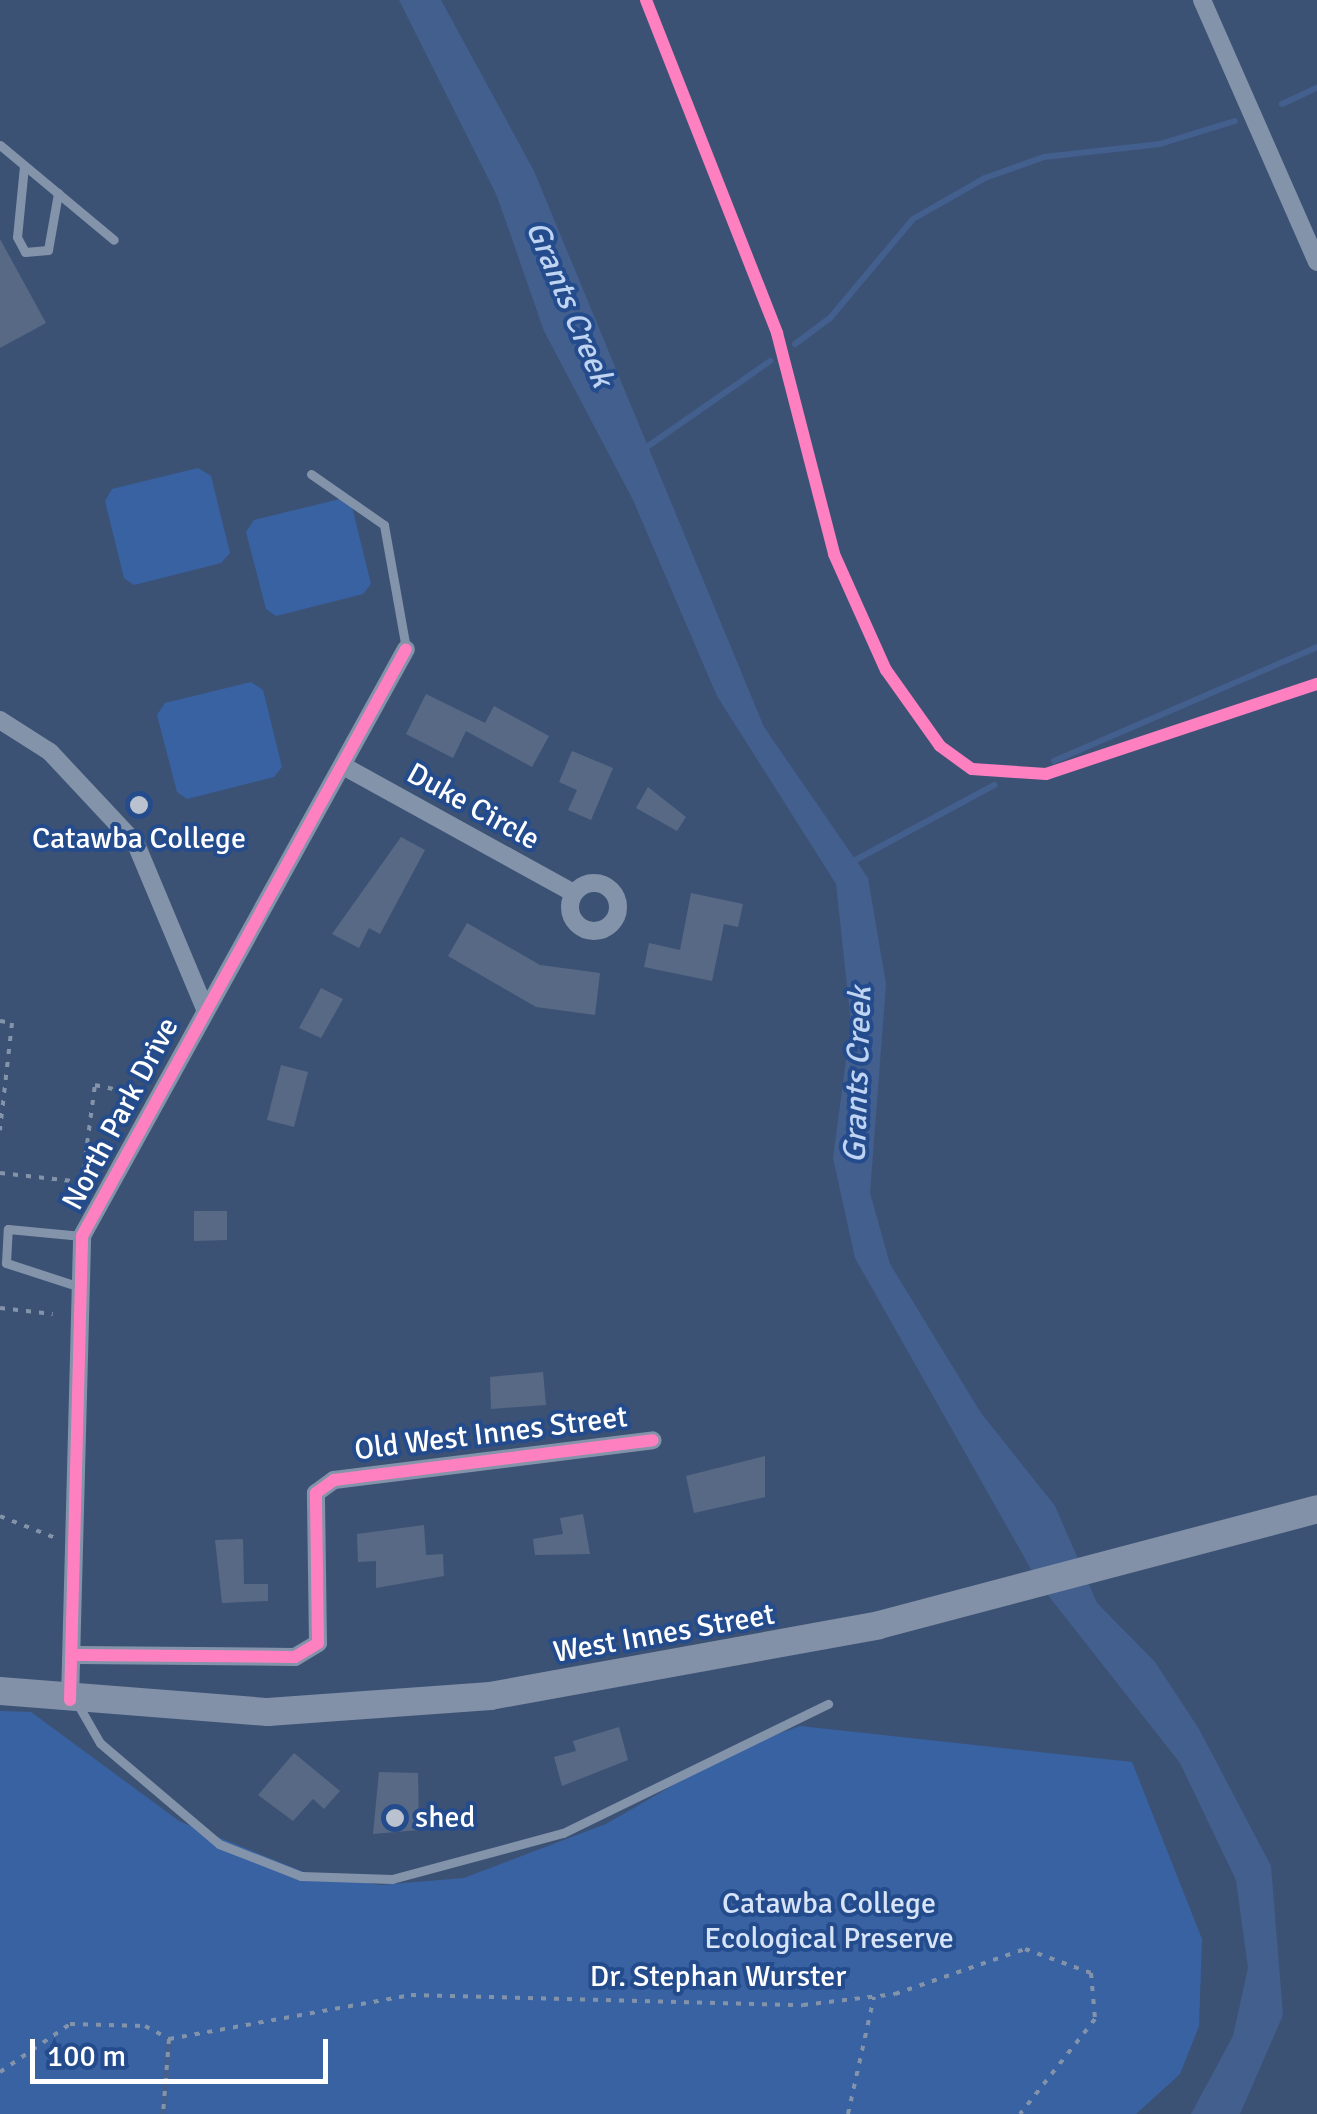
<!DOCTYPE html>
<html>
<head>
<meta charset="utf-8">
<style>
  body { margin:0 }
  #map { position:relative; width:1317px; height:2114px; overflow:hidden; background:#3c5275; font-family:Signika,sans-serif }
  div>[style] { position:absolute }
  .green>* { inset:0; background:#3962a3 }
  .water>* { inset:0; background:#435f8e }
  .stream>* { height:6px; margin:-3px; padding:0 3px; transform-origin:3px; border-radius:3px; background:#435f8e }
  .building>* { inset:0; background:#586985 }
  .path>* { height:4px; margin-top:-2px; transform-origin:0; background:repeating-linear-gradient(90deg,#8393a9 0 5px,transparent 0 13px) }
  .lane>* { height:9px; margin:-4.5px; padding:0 4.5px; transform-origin:4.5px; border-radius:4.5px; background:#8393a9 }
  .street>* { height:18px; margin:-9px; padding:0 9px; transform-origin:9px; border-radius:9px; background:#8393a9 }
  .street>.ring { margin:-9px; padding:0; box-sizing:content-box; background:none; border:18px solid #8393a9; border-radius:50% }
  .primary>* { height:28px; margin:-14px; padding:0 14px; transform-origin:14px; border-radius:14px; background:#8291a7 }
  .cycleway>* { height:12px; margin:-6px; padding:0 6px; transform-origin:6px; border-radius:6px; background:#ff80c0 }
  .dots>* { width:28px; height:28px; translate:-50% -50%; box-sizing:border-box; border:5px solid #244c8d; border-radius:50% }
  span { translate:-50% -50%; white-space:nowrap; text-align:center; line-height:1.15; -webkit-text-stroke:8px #244c8d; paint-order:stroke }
  .street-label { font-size:30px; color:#fff }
  .poi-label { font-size:30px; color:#fff }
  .left { translate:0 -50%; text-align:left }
  .park-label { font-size:30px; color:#d7e4f8 }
  .water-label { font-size:32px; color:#bfd3f2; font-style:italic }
  .scale { position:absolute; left:30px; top:2039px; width:298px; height:45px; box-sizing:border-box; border:5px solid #fff; border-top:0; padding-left:12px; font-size:30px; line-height:35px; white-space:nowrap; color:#fff; -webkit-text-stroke:8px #244c8d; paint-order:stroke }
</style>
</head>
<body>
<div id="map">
  <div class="green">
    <i style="clip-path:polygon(198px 468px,211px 476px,230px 553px,221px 563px,134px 585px,124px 578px,105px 501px,112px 489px)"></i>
    <i style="clip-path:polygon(340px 499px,352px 507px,371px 584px,363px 594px,276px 616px,266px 609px,246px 532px,254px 520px)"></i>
    <i style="clip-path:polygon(251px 682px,263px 690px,282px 767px,274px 777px,187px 799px,177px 792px,157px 715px,165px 703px)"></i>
    <i style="clip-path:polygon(0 1711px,31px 1712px,179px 1821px,306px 1873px,380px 1885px,464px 1878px,606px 1824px,734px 1750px,800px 1726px,1132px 1762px,1202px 1939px,1199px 2026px,1180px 2074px,1136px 2114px,0 2114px)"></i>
  </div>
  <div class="water">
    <i style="clip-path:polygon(399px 0,441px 0,534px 171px,764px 727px,868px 878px,886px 984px,870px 1193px,890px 1264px,981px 1413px,1055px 1506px,1097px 1603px,1155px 1662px,1199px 1729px,1271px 1866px,1283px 2015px,1240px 2114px,1191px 2114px,1233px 2036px,1248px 1968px,1236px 1880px,1180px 1763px,1040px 1585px,855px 1258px,833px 1158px,851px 1023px,836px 884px,717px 696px,633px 500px,544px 331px,497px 196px)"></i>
  </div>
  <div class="stream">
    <i style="left:1282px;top:104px;width:38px;rotate:-25deg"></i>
    <i style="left:795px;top:344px;width:44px;rotate:-36.6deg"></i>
    <i style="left:830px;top:318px;width:129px;rotate:-50deg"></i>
    <i style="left:913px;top:219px;width:83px;rotate:-29.7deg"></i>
    <i style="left:985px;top:178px;width:63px;rotate:-19.6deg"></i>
    <i style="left:1044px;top:157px;width:117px;rotate:-6.4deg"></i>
    <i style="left:1160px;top:144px;width:78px;rotate:-17deg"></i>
    <i style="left:644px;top:449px;width:154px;rotate:-34.9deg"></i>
    <i style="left:1054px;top:761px;width:287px;rotate:-23.4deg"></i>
    <i style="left:850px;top:863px;width:164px;rotate:-28.4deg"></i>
    <i style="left:163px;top:2114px;width:75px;rotate:-85.4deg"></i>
  </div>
  <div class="building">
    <i style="clip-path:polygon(0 239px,46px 323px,0 348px)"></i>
    <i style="clip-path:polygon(426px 694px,485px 723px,494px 706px,549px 736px,532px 767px,466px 731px,453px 758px,406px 734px)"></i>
    <i style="clip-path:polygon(572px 751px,613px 768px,591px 820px,568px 810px,577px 790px,559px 782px)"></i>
    <i style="clip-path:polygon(648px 787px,686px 817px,677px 831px,636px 808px)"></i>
    <i style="clip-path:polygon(401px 837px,425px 850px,380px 934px,369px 928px,359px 948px,332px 934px)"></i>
    <i style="clip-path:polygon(691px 893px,743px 904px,738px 927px,724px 924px,712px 981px,644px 967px,649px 943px,680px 950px)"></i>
    <i style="clip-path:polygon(467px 923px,540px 965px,600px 973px,595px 1015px,536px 1007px,448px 956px)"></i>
    <i style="clip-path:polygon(321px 988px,343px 999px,321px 1038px,299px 1028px)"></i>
    <i style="clip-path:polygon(281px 1065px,308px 1072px,294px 1127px,267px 1120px)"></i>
    <i style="clip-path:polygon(194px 1211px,227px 1211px,227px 1240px,194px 1241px)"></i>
    <i style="clip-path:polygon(543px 1372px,546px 1405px,491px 1409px,490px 1377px)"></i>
    <i style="clip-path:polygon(765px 1456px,765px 1497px,694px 1513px,686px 1476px)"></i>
    <i style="clip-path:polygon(583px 1514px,590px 1554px,535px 1555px,533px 1539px,563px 1534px,560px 1518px)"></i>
    <i style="clip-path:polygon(424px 1525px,426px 1555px,443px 1554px,444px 1576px,376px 1588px,376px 1561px,358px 1562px,357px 1534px)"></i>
    <i style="clip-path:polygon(243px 1539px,244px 1584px,268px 1584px,268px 1601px,222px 1603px,215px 1540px)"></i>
    <i style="clip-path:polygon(619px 1727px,628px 1760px,562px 1786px,554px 1757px,576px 1751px,573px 1741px)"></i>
    <i style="clip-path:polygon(294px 1753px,340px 1791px,324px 1809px,313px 1799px,293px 1821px,258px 1795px)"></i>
    <i style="clip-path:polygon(379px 1772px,418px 1773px,419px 1830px,373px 1834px)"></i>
  </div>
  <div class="path">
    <i style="left:0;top:1021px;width:12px;rotate:9deg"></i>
    <i style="left:12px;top:1023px;width:108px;rotate:96.4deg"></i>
    <i style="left:0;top:1173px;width:82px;rotate:6.3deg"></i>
    <i style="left:82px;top:1182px;width:17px;rotate:93deg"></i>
    <i style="left:82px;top:1182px;width:98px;rotate:-82.4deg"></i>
    <i style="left:95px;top:1085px;width:47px;rotate:12.3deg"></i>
    <i style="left:0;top:1308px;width:53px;rotate:6.5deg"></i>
    <i style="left:0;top:1516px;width:62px;rotate:21.6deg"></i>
    <i style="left:169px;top:2039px;width:246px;rotate:-10.3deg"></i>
    <i style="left:411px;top:1995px;width:392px;rotate:1.5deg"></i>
    <i style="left:803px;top:2005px;width:93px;rotate:-6.8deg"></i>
    <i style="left:895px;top:1994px;width:138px;rotate:-19.1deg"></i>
    <i style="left:1025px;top:1949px;width:70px;rotate:20deg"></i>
    <i style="left:1091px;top:1973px;width:46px;rotate:85deg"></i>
    <i style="left:1095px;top:2019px;width:121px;rotate:128.3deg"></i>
    <i style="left:0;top:2072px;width:85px;rotate:-34.4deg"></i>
    <i style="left:70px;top:2024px;width:75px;rotate:1.5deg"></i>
    <i style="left:145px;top:2026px;width:27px;rotate:28deg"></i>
    <i style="left:169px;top:2039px;width:75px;rotate:94.6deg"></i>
    <i style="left:848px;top:2114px;width:120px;rotate:-77.5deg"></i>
  </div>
  <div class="lane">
    <i style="left:0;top:145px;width:148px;rotate:39.8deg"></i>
    <i style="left:24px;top:166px;width:71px;rotate:95.6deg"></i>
    <i style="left:17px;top:237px;width:17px;rotate:62deg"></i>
    <i style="left:25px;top:252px;width:23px;rotate:-5deg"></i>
    <i style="left:48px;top:250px;width:58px;rotate:-80deg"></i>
    <i style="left:311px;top:474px;width:89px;rotate:34.9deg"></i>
    <i style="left:384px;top:525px;width:126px;rotate:79.9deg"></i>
    <i style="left:80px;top:1287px;width:78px;rotate:-162deg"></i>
    <i style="left:6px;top:1263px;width:34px;rotate:-87deg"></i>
    <i style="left:8px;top:1229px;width:74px;rotate:5.4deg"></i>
    <i style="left:77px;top:1703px;width:46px;rotate:60.1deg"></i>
    <i style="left:100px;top:1743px;width:156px;rotate:40.3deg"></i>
    <i style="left:219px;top:1844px;width:88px;rotate:21.3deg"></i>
    <i style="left:301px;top:1876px;width:91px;rotate:1.9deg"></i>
    <i style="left:392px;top:1879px;width:177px;rotate:-15.1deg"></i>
    <i style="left:563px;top:1833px;width:295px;rotate:-26deg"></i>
  </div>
  <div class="street">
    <i style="left:1202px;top:0;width:286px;rotate:66.3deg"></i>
    <i style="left:0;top:720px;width:59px;rotate:32.6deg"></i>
    <i style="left:50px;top:752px;width:126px;rotate:46.9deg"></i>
    <i style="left:136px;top:844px;width:179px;rotate:67.3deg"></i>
    <i style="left:347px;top:768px;width:258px;rotate:28.9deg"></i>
    <i class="ring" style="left:570px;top:883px;width:30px;height:30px"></i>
    <i style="left:78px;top:1655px;width:217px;rotate:0.5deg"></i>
    <i style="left:295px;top:1657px;width:27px;rotate:-31deg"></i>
    <i style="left:318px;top:1643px;width:150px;rotate:-90.8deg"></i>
    <i style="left:316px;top:1493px;width:22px;rotate:-36deg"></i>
    <i style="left:334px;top:1480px;width:321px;rotate:-7.1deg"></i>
    <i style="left:70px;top:1700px;width:464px;rotate:-88.5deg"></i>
    <i style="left:82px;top:1236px;width:670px;rotate:-61.1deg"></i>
  </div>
  <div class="primary">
    <i style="left:0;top:1691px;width:269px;rotate:4.5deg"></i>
    <i style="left:268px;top:1712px;width:223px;rotate:-4.1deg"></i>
    <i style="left:490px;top:1696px;width:395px;rotate:-10.3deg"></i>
    <i style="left:879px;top:1625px;width:453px;rotate:-14.8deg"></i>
  </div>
  <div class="cycleway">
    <i style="left:646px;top:0;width:358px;rotate:68.5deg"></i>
    <i style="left:777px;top:333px;width:228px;rotate:75.5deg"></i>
    <i style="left:834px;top:554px;width:127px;rotate:65.9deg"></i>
    <i style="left:886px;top:670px;width:93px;rotate:54.6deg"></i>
    <i style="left:940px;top:746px;width:39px;rotate:36deg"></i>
    <i style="left:972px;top:769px;width:74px;rotate:3.9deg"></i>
    <i style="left:1046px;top:774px;width:286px;rotate:-18.4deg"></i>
    <i style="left:78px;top:1655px;width:217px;rotate:0.5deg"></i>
    <i style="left:295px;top:1657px;width:27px;rotate:-31deg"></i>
    <i style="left:318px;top:1643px;width:150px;rotate:-90.8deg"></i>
    <i style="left:316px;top:1493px;width:22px;rotate:-36deg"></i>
    <i style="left:334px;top:1480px;width:321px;rotate:-7.1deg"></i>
    <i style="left:70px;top:1700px;width:464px;rotate:-88.5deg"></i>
    <i style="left:82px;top:1236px;width:670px;rotate:-61.1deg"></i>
  </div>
  <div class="dots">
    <i style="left:139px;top:805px;background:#bbc2cf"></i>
    <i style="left:395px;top:1818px;background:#bbc2cf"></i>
  </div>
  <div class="street-label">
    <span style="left:473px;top:807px;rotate:29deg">Duke Circle</span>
    <span style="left:121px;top:1114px;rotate:-62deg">North Park Drive</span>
    <span style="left:491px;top:1434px;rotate:-7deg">Old West Innes Street</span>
    <span style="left:664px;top:1634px;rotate:-10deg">West Innes Street</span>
    <span style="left:718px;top:1977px">Dr. Stephan Wurster</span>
  </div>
  <div class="poi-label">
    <span style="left:139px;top:839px">Catawba College</span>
    <span class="left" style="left:415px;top:1818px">shed</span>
  </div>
  <div class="park-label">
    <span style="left:829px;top:1921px">Catawba College<br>Ecological Preserve</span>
  </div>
  <div class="water-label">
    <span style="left:569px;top:304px;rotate:67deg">Grants Creek</span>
    <span style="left:858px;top:1075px;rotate:-88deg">Grants Creek</span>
  </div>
  <div class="scale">100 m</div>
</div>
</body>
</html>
